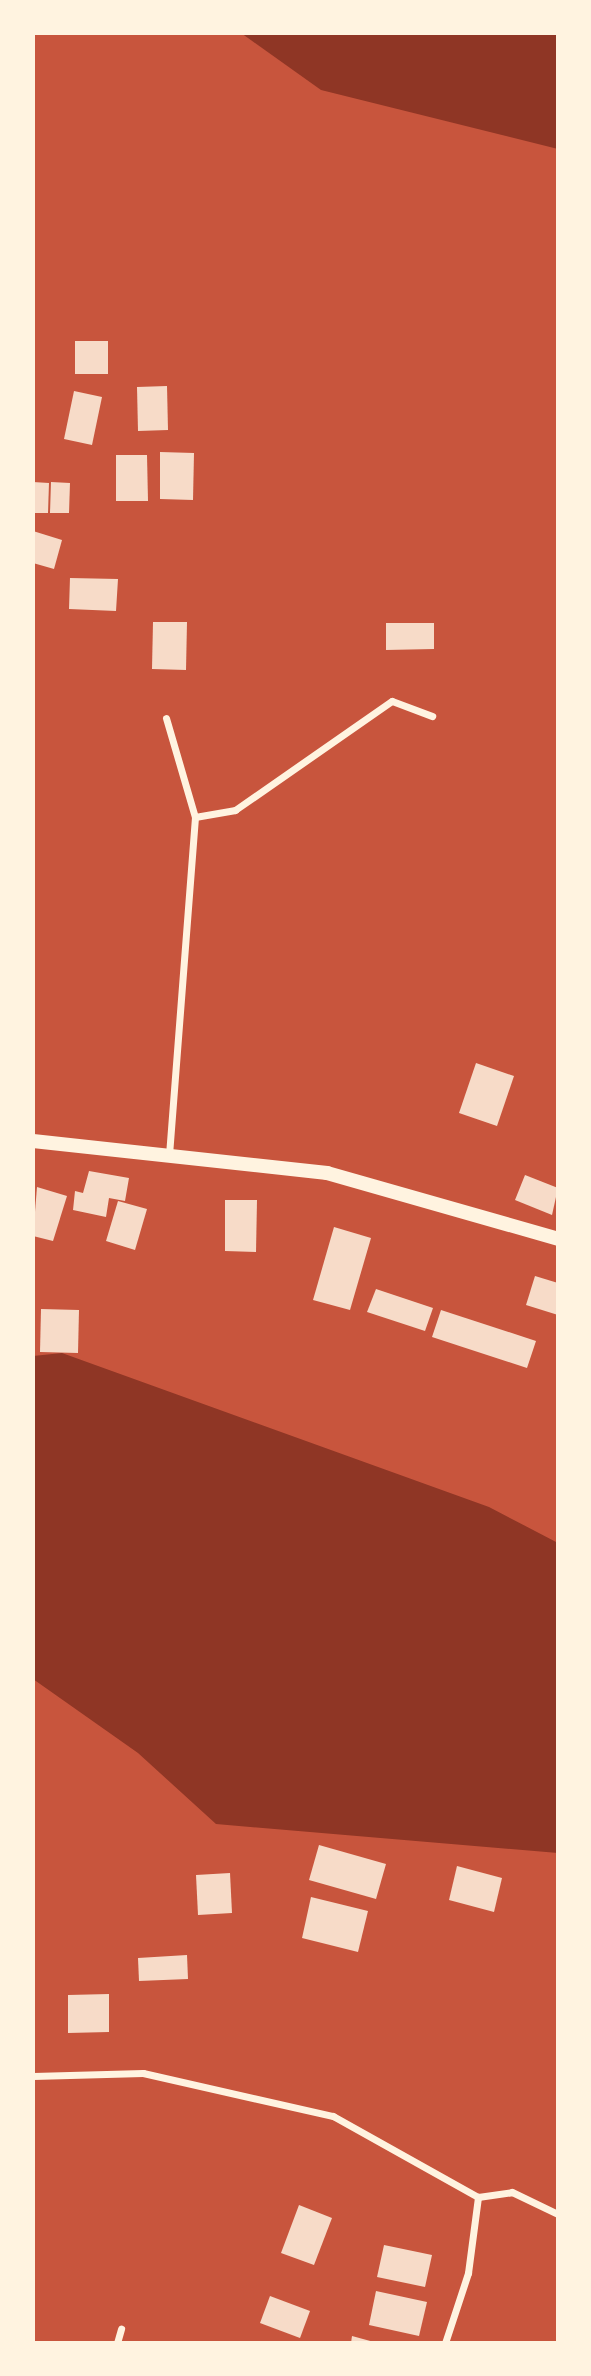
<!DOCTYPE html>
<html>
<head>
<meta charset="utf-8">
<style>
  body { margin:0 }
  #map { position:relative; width:591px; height:2376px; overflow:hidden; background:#c8553d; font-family:Rubik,sans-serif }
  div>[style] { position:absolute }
  .water>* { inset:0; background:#8f3625 }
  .building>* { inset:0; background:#f7dbc8 }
  .minor>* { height:7px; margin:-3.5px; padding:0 3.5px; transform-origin:3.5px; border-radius:3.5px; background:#fff3e0 }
  .primary>* { height:14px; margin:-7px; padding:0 7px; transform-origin:7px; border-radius:7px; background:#fff3e0 }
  span { translate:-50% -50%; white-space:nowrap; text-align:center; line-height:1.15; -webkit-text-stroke:5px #fff3e0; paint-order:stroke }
  .frame { position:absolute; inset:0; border:35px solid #fff3e0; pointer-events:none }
</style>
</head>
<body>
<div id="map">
  <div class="water">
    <i style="clip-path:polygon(241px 33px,558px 33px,558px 149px,321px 90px)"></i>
    <i style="clip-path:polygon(62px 1353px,489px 1507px,558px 1543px,558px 1853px,216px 1824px,138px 1753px,33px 1679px,33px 1356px)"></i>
  </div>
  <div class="building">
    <i style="clip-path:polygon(75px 341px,108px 341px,108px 374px,75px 374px)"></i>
    <i style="clip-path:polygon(167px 386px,168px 430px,138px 431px,137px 387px)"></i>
    <i style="clip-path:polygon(74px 391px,102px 397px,92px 445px,64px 439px)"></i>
    <i style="clip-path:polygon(160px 452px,194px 453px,193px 500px,160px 499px)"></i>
    <i style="clip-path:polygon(116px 455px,147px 455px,148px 501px,116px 501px)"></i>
    <i style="clip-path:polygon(33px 482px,49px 483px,48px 513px,33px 513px)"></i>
    <i style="clip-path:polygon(51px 482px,70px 483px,69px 513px,50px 513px)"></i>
    <i style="clip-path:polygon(33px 531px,62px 540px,54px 569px,33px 563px)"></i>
    <i style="clip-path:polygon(70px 578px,118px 579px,116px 611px,69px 609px)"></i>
    <i style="clip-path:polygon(153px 622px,187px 622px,186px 670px,152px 669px)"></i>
    <i style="clip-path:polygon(386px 623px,434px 623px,434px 649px,386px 650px)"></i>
    <i style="clip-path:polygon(476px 1063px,514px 1076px,497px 1126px,459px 1113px)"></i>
    <i style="clip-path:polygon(89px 1171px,129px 1178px,125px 1201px,109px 1198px,106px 1217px,73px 1210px,75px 1191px,83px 1193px)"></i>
    <i style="clip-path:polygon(525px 1175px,558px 1188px,552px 1215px,515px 1200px)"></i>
    <i style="clip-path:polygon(37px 1187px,67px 1196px,53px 1241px,33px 1236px)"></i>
    <i style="clip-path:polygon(225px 1200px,257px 1200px,256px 1252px,225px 1251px)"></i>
    <i style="clip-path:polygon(118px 1201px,147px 1209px,135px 1250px,106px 1241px)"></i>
    <i style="clip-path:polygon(334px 1227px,371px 1238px,350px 1310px,313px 1300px)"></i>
    <i style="clip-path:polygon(535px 1276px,558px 1283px,558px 1315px,526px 1305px)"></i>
    <i style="clip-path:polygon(376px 1289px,433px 1308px,425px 1331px,367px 1312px)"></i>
    <i style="clip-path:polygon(41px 1309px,79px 1310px,78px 1353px,40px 1352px)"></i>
    <i style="clip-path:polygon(441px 1310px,536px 1341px,527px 1368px,432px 1337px)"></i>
    <i style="clip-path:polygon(319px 1845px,386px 1864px,376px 1899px,309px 1880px)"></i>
    <i style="clip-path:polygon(457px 1866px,502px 1878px,494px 1912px,449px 1900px)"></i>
    <i style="clip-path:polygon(230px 1873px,232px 1913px,198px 1915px,196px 1875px)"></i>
    <i style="clip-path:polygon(311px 1897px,368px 1911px,358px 1952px,302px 1938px)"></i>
    <i style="clip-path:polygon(187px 1955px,188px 1979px,139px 1981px,138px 1958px)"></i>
    <i style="clip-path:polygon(109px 1994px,109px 2032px,68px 2033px,68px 1995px)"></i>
    <i style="clip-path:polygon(299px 2205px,332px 2218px,314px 2265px,281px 2253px)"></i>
    <i style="clip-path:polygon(384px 2245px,432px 2255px,425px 2287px,377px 2277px)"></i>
    <i style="clip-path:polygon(376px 2291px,427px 2302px,419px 2336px,369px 2325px)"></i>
    <i style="clip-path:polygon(270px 2296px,310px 2311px,300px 2338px,260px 2323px)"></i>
    <i style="clip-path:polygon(352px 2336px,374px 2342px,374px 2343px,351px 2343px)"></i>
  </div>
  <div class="minor">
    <i style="left:166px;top:718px;width:103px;rotate:73.7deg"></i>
    <i style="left:195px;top:817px;width:339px;rotate:94.4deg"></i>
    <i style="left:195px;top:817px;width:41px;rotate:-9.9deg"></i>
    <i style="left:235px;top:810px;width:191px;rotate:-34.8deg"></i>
    <i style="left:392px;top:701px;width:43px;rotate:20.6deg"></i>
    <i style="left:33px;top:2076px;width:110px;rotate:-1.6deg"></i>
    <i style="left:143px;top:2073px;width:195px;rotate:12.8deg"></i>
    <i style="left:333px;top:2116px;width:166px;rotate:29.2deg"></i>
    <i style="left:478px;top:2197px;width:34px;rotate:-8deg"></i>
    <i style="left:512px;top:2192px;width:51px;rotate:25.6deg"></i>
    <i style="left:117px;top:2343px;width:15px;rotate:-74deg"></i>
    <i style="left:445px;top:2343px;width:74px;rotate:-71.8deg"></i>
    <i style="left:468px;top:2273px;width:77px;rotate:-82.5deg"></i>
  </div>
  <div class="primary">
    <i style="left:33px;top:1141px;width:296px;rotate:6.2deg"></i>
    <i style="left:327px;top:1173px;width:240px;rotate:15.9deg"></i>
  </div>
  <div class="frame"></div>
</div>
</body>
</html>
